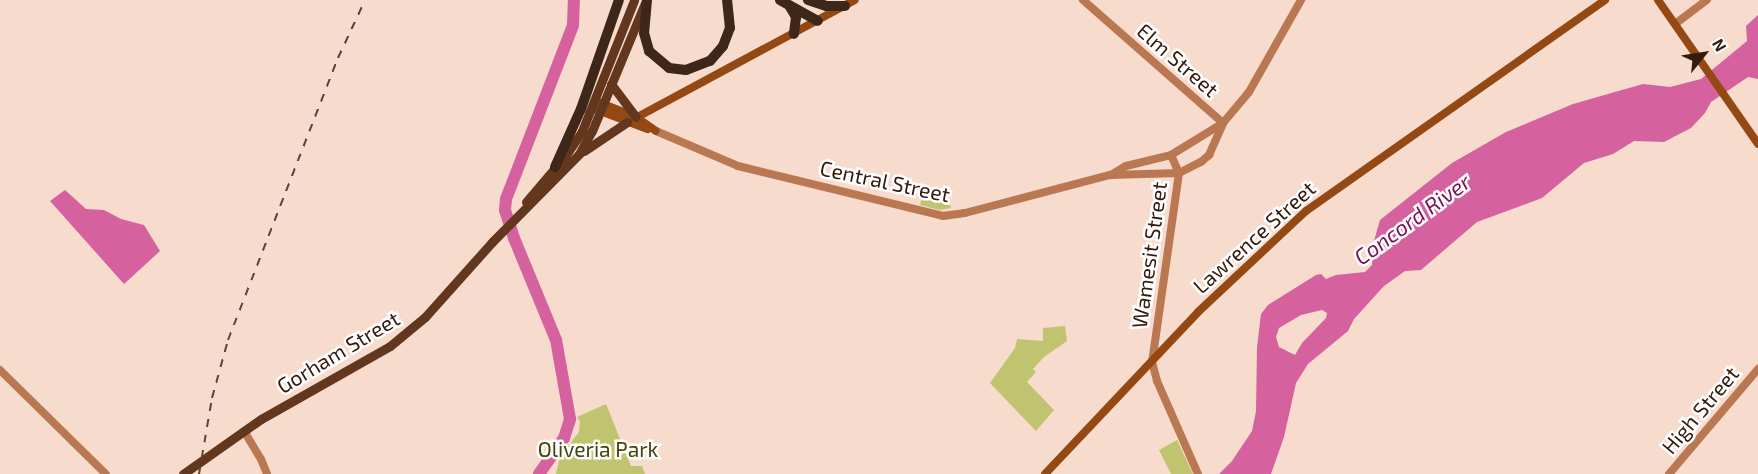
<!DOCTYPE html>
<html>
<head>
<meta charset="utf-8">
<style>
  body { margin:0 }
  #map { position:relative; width:1758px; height:474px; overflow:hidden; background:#f7dbcc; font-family:"Exo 2",sans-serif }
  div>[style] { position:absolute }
  .green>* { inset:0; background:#c1c46e }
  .water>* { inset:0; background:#d5629e }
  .river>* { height:12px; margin:-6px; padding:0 6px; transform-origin:6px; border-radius:6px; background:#d5629e }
  .tertiary>* { height:8px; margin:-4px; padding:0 4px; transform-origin:4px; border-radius:4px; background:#ba7852 }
  .secondary>* { height:8px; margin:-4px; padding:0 4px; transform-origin:4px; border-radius:4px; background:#944914 }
  .primary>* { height:9px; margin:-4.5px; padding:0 4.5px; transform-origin:4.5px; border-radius:4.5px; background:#63371d }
  .motorway>* { height:10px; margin:-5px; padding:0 5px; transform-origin:5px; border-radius:5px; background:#3e2618 }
  .rail>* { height:2px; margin-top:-1px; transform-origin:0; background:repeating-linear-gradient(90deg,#5d4334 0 8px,transparent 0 16px) }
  span { translate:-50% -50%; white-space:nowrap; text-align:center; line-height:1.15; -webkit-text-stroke:5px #fff; paint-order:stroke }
  .street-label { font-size:21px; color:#341b0c }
  .park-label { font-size:21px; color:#43440a }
  .water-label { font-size:22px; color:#7d1352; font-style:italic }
  .north { position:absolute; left:1674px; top:24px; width:60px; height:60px; -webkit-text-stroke:4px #fff; paint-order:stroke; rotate:60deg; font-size:16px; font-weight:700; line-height:24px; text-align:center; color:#341b0c }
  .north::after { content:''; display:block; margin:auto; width:21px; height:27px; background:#341b0c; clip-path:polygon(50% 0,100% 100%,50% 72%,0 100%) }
</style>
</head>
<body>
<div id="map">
  <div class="green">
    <i style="clip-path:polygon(945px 188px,951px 208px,940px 210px,920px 205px,921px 201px)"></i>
    <i style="clip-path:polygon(1065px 326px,1067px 341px,1044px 357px,1033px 369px,1036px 372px,1027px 382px,1054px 410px,1036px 431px,990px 383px,1015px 348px,1017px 339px,1043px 341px,1043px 328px)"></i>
    <i style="clip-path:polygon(606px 404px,631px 466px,642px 466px,645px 474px,556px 474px,560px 457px,579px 432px,580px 421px,577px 417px)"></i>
    <i style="clip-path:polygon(1177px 440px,1193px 474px,1171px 474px,1159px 450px)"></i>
  </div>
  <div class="water">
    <i style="clip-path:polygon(evenodd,1758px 15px,1758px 79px,1748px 77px,1711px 102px,1705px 113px,1691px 128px,1664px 142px,1634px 141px,1613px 154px,1584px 163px,1542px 198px,1477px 222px,1421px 270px,1405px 271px,1384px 286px,1354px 319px,1348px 331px,1308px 364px,1296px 383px,1284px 437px,1271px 474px,1219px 474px,1232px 461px,1252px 431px,1256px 411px,1257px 347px,1261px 314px,1268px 305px,1316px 275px,1321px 274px,1326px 279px,1336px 275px,1365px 272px,1372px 265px,1374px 241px,1380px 220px,1452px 163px,1506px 132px,1573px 104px,1643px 84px,1670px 87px,1701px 79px,1747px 41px,1746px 26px,1758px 15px,1322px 310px,1327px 313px,1326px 318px,1302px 343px,1295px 355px,1279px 347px,1276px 337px,1279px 328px,1301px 315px,1322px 310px)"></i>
    <i style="clip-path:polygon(65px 190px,86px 209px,104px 210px,121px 219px,144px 225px,160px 251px,124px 284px,50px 201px)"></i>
  </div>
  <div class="river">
    <i style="left:539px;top:474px;width:44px;rotate:-55.2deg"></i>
    <i style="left:564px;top:438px;width:20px;rotate:-72deg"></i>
    <i style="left:570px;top:419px;width:80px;rotate:-100deg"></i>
    <i style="left:556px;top:340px;width:110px;rotate:-112.4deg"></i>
    <i style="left:514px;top:238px;width:29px;rotate:-108deg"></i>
    <i style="left:505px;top:210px;width:11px;rotate:-85deg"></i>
    <i style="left:506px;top:199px;width:186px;rotate:-68.9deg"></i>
    <i style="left:573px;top:25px;width:25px;rotate:-88deg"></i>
  </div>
  <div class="tertiary">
    <i style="left:1083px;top:0;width:186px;rotate:41.3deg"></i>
    <i style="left:1675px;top:24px;width:40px;rotate:-37deg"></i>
    <i style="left:656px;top:131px;width:89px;rotate:23.1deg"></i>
    <i style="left:738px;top:166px;width:211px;rotate:13.7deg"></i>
    <i style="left:943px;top:216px;width:22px;rotate:-8deg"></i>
    <i style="left:965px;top:213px;width:150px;rotate:-14.7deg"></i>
    <i style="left:1110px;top:175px;width:69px;rotate:-1.7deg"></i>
    <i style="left:1179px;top:173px;width:25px;rotate:-27deg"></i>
    <i style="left:1201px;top:162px;width:11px;rotate:-41deg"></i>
    <i style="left:1209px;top:155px;width:35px;rotate:-66deg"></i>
    <i style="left:1223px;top:123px;width:40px;rotate:-50deg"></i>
    <i style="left:1249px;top:92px;width:106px;rotate:-60.5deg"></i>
    <i style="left:1171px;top:155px;width:20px;rotate:66deg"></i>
    <i style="left:1179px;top:173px;width:191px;rotate:98.1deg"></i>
    <i style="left:1152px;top:362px;width:20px;rotate:75deg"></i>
    <i style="left:1157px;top:381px;width:102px;rotate:66.2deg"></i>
    <i style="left:1111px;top:175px;width:17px;rotate:-31deg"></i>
    <i style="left:1126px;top:166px;width:46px;rotate:-13.7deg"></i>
    <i style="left:1171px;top:155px;width:61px;rotate:-31.6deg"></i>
    <i style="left:0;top:370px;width:148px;rotate:44.5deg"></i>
    <i style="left:244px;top:431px;width:33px;rotate:59deg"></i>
    <i style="left:261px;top:459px;width:16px;rotate:68deg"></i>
    <i style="left:1669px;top:474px;width:138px;rotate:-49.7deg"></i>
  </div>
  <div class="secondary">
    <i style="left:1658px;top:0;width:175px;rotate:55.2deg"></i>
    <i style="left:598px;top:102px;width:41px;rotate:21.5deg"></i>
    <i style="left:636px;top:117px;width:24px;rotate:35deg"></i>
    <i style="left:595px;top:109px;width:56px;rotate:21deg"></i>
    <i style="left:630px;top:121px;width:255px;rotate:-28.3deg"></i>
    <i style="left:1045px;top:474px;width:223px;rotate:-46.6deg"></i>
    <i style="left:1198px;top:312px;width:148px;rotate:-43.1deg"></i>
    <i style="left:1306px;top:211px;width:366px;rotate:-35.2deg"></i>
  </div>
  <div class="primary">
    <i style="left:611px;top:84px;width:41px;rotate:52.9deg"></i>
    <i style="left:584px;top:151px;width:52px;rotate:-34deg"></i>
    <i style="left:526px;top:202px;width:62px;rotate:-49.6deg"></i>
    <i style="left:566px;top:155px;width:29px;rotate:-56deg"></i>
    <i style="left:582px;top:131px;width:141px;rotate:-68.3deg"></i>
    <i style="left:183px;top:474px;width:95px;rotate:-35.2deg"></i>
    <i style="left:261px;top:419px;width:148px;rotate:-29.5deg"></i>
    <i style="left:390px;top:346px;width:45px;rotate:-39.6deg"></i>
    <i style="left:425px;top:317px;width:101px;rotate:-48.2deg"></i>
    <i style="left:492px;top:242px;width:124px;rotate:-45.3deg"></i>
    <i style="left:579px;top:154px;width:26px;rotate:-61deg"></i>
    <i style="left:592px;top:131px;width:139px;rotate:-67.5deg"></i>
  </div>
  <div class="motorway">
    <i style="left:647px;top:0;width:33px;rotate:95deg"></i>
    <i style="left:644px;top:33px;width:19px;rotate:74deg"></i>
    <i style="left:649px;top:51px;width:26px;rotate:40deg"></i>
    <i style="left:669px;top:68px;width:17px;rotate:7deg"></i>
    <i style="left:686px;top:70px;width:26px;rotate:-21deg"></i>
    <i style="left:710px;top:61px;width:20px;rotate:-49deg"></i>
    <i style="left:723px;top:46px;width:19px;rotate:-69deg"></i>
    <i style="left:730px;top:28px;width:28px;rotate:-96deg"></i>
    <i style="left:780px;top:0;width:43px;rotate:28.9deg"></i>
    <i style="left:808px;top:0;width:19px;rotate:18deg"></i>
    <i style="left:826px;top:6px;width:19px"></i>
    <i style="left:790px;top:7px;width:12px;rotate:59deg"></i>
    <i style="left:796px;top:17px;width:17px;rotate:97deg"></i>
    <i style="left:555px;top:167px;width:64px;rotate:-65.9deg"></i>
    <i style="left:581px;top:109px;width:115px;rotate:-70.8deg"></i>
  </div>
  <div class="rail">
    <i style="left:199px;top:474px;width:77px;rotate:-80.3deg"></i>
    <i style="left:212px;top:398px;width:60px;rotate:-74.6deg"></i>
    <i style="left:228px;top:340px;width:303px;rotate:-68.7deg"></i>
    <i style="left:338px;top:58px;width:64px;rotate:-65deg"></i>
  </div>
  <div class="street-label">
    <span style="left:1178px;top:60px;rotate:41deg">Elm Street</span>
    <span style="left:885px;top:181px;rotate:12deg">Central Street</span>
    <span style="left:1254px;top:237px;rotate:-42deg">Lawrence Street</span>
    <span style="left:1149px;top:255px;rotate:-82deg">Wamesit Street</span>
    <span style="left:338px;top:352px;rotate:-31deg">Gorham Street</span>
    <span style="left:1700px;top:410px;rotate:-50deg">High Street</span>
  </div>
  <div class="park-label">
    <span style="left:598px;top:449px">Oliveria Park</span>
  </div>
  <div class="water-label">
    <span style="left:1412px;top:219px;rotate:-36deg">Concord River</span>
  </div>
  <div class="north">N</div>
</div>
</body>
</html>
